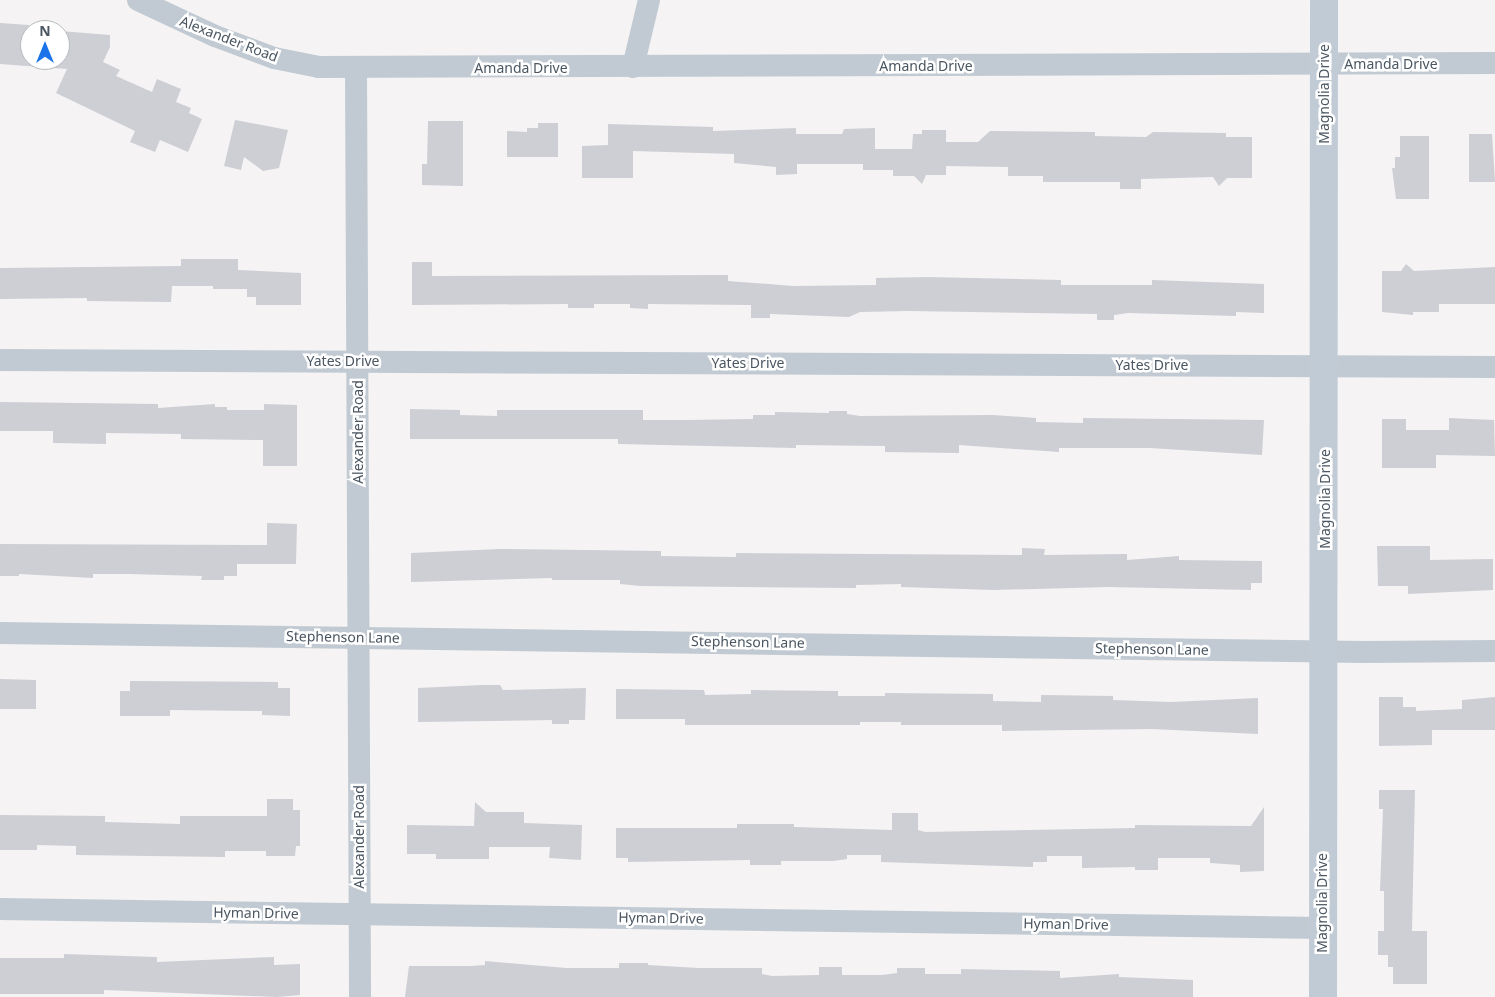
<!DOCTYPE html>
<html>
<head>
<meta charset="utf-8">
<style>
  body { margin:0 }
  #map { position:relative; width:1495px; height:997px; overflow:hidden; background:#f5f3f3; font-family:"Noto Sans",sans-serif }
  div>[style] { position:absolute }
  .building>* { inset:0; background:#cdcfd5 }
  .street>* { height:22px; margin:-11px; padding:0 11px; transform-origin:11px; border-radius:11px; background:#c1cad2 }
  .secondary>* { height:28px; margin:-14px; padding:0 14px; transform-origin:14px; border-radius:14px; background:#c1cbd6 }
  span { translate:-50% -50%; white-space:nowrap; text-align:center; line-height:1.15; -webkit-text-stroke:5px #fff; paint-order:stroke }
  .street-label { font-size:14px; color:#4a5661 }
  .north { position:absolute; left:20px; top:20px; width:50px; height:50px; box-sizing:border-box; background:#fff; border:1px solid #b7bbc0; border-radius:50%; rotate:0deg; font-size:14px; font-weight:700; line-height:20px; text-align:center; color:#4a5661 }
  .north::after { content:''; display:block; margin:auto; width:18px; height:22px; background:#1a73e8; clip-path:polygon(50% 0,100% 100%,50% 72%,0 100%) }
</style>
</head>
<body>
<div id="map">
  <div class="building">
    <i style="clip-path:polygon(0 23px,29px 25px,29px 29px,43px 30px,30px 30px,30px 60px,60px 60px,60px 31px,110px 35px,110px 47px,103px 62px,120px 70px,116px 76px,152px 92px,157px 79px,181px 89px,176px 102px,191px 108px,189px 113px,202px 119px,188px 152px,160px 140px,155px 152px,130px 142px,135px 131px,56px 93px,67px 69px,0 64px)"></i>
    <i style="clip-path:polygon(235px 120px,288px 130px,279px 168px,263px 171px,244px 157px,241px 170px,224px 166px)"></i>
    <i style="clip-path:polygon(428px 121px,463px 121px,463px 186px,422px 185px,422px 164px,427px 164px)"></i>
    <i style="clip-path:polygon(538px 123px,558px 123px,558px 157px,507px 157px,507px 131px,527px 132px,527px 128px,538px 128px)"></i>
    <i style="clip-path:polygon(608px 124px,713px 127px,713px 131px,796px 128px,796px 134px,842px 134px,844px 129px,875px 128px,875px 149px,912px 149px,913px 134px,922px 134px,922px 130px,946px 130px,946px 142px,978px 142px,990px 131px,1095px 132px,1095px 136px,1146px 137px,1153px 132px,1226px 133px,1226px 137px,1252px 137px,1252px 178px,1227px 178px,1219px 186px,1213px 177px,1141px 179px,1141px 189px,1120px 189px,1120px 182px,1043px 182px,1043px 176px,1008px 176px,1008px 167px,946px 166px,946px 175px,926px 175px,922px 184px,914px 176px,893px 176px,893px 170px,863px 170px,863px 164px,797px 164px,797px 174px,776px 175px,776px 167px,734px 163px,734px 154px,633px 151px,633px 178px,582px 178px,582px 146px,608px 145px)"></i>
    <i style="clip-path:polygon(1469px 134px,1492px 134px,1495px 182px,1469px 182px)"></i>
    <i style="clip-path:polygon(1400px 136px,1429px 136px,1429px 199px,1396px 199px,1392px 168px,1395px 168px,1395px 157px,1400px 157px)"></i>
    <i style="clip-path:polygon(181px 259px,238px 259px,238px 270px,301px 273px,301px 305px,256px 305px,256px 297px,247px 297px,247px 289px,213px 289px,213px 286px,172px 286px,171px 302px,87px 301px,87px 298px,0 299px,0 268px,181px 266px)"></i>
    <i style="clip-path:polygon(412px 262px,432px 262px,432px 276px,728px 275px,728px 281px,794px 286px,876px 285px,876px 278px,928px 277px,1061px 280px,1061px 285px,1152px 285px,1152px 280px,1264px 284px,1264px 313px,1236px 312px,1236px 316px,1128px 313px,1114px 315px,1114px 320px,1097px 320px,1097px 314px,908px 311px,860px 312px,849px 317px,770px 314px,770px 318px,751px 318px,751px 305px,648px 304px,648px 309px,630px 308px,630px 304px,594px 304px,594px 308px,568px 308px,568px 304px,412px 305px)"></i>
    <i style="clip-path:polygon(1406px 264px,1414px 271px,1495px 267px,1495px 304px,1439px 304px,1439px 312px,1413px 312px,1413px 315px,1382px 312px,1382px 271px,1401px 271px)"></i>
    <i style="clip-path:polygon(0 402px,158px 404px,158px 408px,215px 404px,215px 407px,227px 407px,227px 410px,264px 410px,264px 404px,297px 405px,297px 466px,263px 466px,263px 440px,181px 439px,181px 434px,106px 433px,106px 444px,53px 443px,53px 431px,0 431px)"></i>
    <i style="clip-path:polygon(410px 409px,460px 410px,460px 415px,497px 416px,497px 410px,643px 410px,643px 420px,687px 420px,753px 419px,753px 415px,775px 415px,775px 412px,829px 413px,829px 411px,847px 411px,847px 414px,860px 416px,993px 415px,1036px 418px,1036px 422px,1083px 423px,1083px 418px,1264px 420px,1262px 455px,1150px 448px,1059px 448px,1059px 452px,959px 445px,959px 453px,885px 452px,885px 446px,796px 445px,796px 448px,618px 444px,618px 439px,410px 439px)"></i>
    <i style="clip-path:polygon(1449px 418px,1494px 420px,1495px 456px,1436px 455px,1436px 468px,1382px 468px,1382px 419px,1406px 419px,1406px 430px,1449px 430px)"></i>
    <i style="clip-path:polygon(267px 523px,297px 524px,296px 564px,237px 564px,237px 576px,224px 576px,224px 580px,201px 580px,202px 576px,129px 574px,93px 574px,93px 578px,19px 574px,19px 576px,0 576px,0 544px,267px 545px)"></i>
    <i style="clip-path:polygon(1377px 546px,1430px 546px,1430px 560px,1493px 559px,1493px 590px,1408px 594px,1408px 586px,1378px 586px)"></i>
    <i style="clip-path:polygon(1022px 548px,1045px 549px,1044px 555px,1127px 554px,1127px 560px,1179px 556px,1179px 560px,1262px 561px,1262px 583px,1251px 583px,1251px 590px,1108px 587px,994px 590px,901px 587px,901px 584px,856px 585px,856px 588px,641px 586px,620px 584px,620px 580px,552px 580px,552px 578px,411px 582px,411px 553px,500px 549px,661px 551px,661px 556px,736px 557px,736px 553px,1022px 555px)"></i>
    <i style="clip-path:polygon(0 679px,36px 680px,36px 709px,0 709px)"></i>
    <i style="clip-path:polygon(130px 681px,278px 682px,278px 688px,290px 688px,290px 716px,262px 715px,262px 711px,170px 710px,170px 716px,120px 716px,120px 691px,130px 691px)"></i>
    <i style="clip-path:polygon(482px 685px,500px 685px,503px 690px,586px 688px,585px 720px,569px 720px,569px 724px,552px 724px,552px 720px,418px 722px,418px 688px)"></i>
    <i style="clip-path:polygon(616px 689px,704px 690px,705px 695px,751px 694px,751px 690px,838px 691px,838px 696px,885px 696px,885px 693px,993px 694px,993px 701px,1041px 702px,1041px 695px,1113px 696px,1113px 700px,1171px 702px,1258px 698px,1258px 734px,1152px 729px,1002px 731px,1002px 725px,901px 725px,901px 722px,860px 722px,860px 725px,685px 725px,685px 719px,616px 719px)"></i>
    <i style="clip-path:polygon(1379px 697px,1403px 697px,1403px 707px,1416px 707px,1416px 711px,1462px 709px,1462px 700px,1495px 697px,1495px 730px,1432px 730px,1432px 745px,1379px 746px)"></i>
    <i style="clip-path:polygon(1379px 790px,1415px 790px,1412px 931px,1427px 931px,1427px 984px,1393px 984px,1393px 967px,1388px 967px,1388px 955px,1378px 955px,1378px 931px,1384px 931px,1384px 891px,1380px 891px,1383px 809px,1379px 809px)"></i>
    <i style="clip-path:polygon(267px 799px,293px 799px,293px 810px,300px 810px,300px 846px,296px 846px,295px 856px,266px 856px,266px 851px,225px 851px,225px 857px,76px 855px,76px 846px,37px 845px,37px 850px,0 850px,0 815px,105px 816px,105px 822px,180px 824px,180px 816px,267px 816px)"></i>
    <i style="clip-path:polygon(475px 802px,486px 812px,524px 812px,524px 823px,582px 825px,581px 860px,549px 858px,550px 847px,489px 847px,489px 859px,436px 859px,436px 854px,407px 854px,407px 825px,474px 826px)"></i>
    <i style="clip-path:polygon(1264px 807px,1264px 871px,1240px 872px,1240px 865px,1210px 863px,1210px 858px,1158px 858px,1158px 870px,1135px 870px,1135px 867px,1082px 868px,1082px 856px,1047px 856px,1047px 862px,1033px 862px,1033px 867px,881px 862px,881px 855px,847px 855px,847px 859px,833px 861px,781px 861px,781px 865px,750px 865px,750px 860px,628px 862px,628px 858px,616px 858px,616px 828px,737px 828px,737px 824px,794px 824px,794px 827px,892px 830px,892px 813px,918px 813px,918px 830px,925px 832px,1135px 828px,1135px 825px,1251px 826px)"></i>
    <i style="clip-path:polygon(64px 954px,157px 957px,157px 962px,274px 957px,274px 965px,300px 964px,300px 995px,277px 997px,104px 990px,104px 994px,0 994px,0 958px,64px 958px)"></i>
    <i style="clip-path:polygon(485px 961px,566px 968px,619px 968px,619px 963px,648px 963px,648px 965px,698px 968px,762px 968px,762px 974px,772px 976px,819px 975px,819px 967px,842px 967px,842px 975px,882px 975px,897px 973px,897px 968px,925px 968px,925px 974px,961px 974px,961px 969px,1060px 971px,1060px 978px,1119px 974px,1119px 977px,1193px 980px,1193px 997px,405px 997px,409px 966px,471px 966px,485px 965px)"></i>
  </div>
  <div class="street">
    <i style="left:138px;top:0;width:85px;rotate:25.1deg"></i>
    <i style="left:215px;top:36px;width:63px;rotate:20.4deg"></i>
    <i style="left:274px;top:58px;width:46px;rotate:11.3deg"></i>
    <i style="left:319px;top:67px;width:1176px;rotate:-0.19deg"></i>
    <i style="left:633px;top:67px;width:69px;rotate:-76.6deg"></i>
    <i style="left:356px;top:69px;width:928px;rotate:89.75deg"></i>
    <i style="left:0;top:360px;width:1495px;rotate:0.27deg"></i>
    <i style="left:0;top:633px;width:1365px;rotate:0.8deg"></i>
    <i style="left:1365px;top:652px;width:130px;rotate:-0.4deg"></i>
    <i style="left:0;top:909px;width:1322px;rotate:0.82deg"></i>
  </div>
  <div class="secondary">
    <i style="left:1323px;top:997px;width:997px;rotate:-89.94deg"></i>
  </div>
  <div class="street-label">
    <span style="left:229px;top:39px;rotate:21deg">Alexander Road</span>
    <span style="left:1391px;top:64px">Amanda Drive</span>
    <span style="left:926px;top:66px">Amanda Drive</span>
    <span style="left:521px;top:68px">Amanda Drive</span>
    <span style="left:1324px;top:94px;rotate:-90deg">Magnolia Drive</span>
    <span style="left:343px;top:361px">Yates Drive</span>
    <span style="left:748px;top:363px">Yates Drive</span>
    <span style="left:1152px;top:365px">Yates Drive</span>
    <span style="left:358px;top:432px;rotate:-90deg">Alexander Road</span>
    <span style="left:1325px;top:499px;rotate:-90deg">Magnolia Drive</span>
    <span style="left:343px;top:637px;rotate:1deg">Stephenson Lane</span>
    <span style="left:748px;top:642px;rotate:1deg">Stephenson Lane</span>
    <span style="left:1152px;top:649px;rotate:1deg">Stephenson Lane</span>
    <span style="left:359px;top:837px;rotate:-90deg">Alexander Road</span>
    <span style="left:1322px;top:903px;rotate:-90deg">Magnolia Drive</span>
    <span style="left:256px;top:913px;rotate:1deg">Hyman Drive</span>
    <span style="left:661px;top:918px;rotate:1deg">Hyman Drive</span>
    <span style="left:1066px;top:924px;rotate:1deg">Hyman Drive</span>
  </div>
  <div class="north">N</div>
</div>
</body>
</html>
